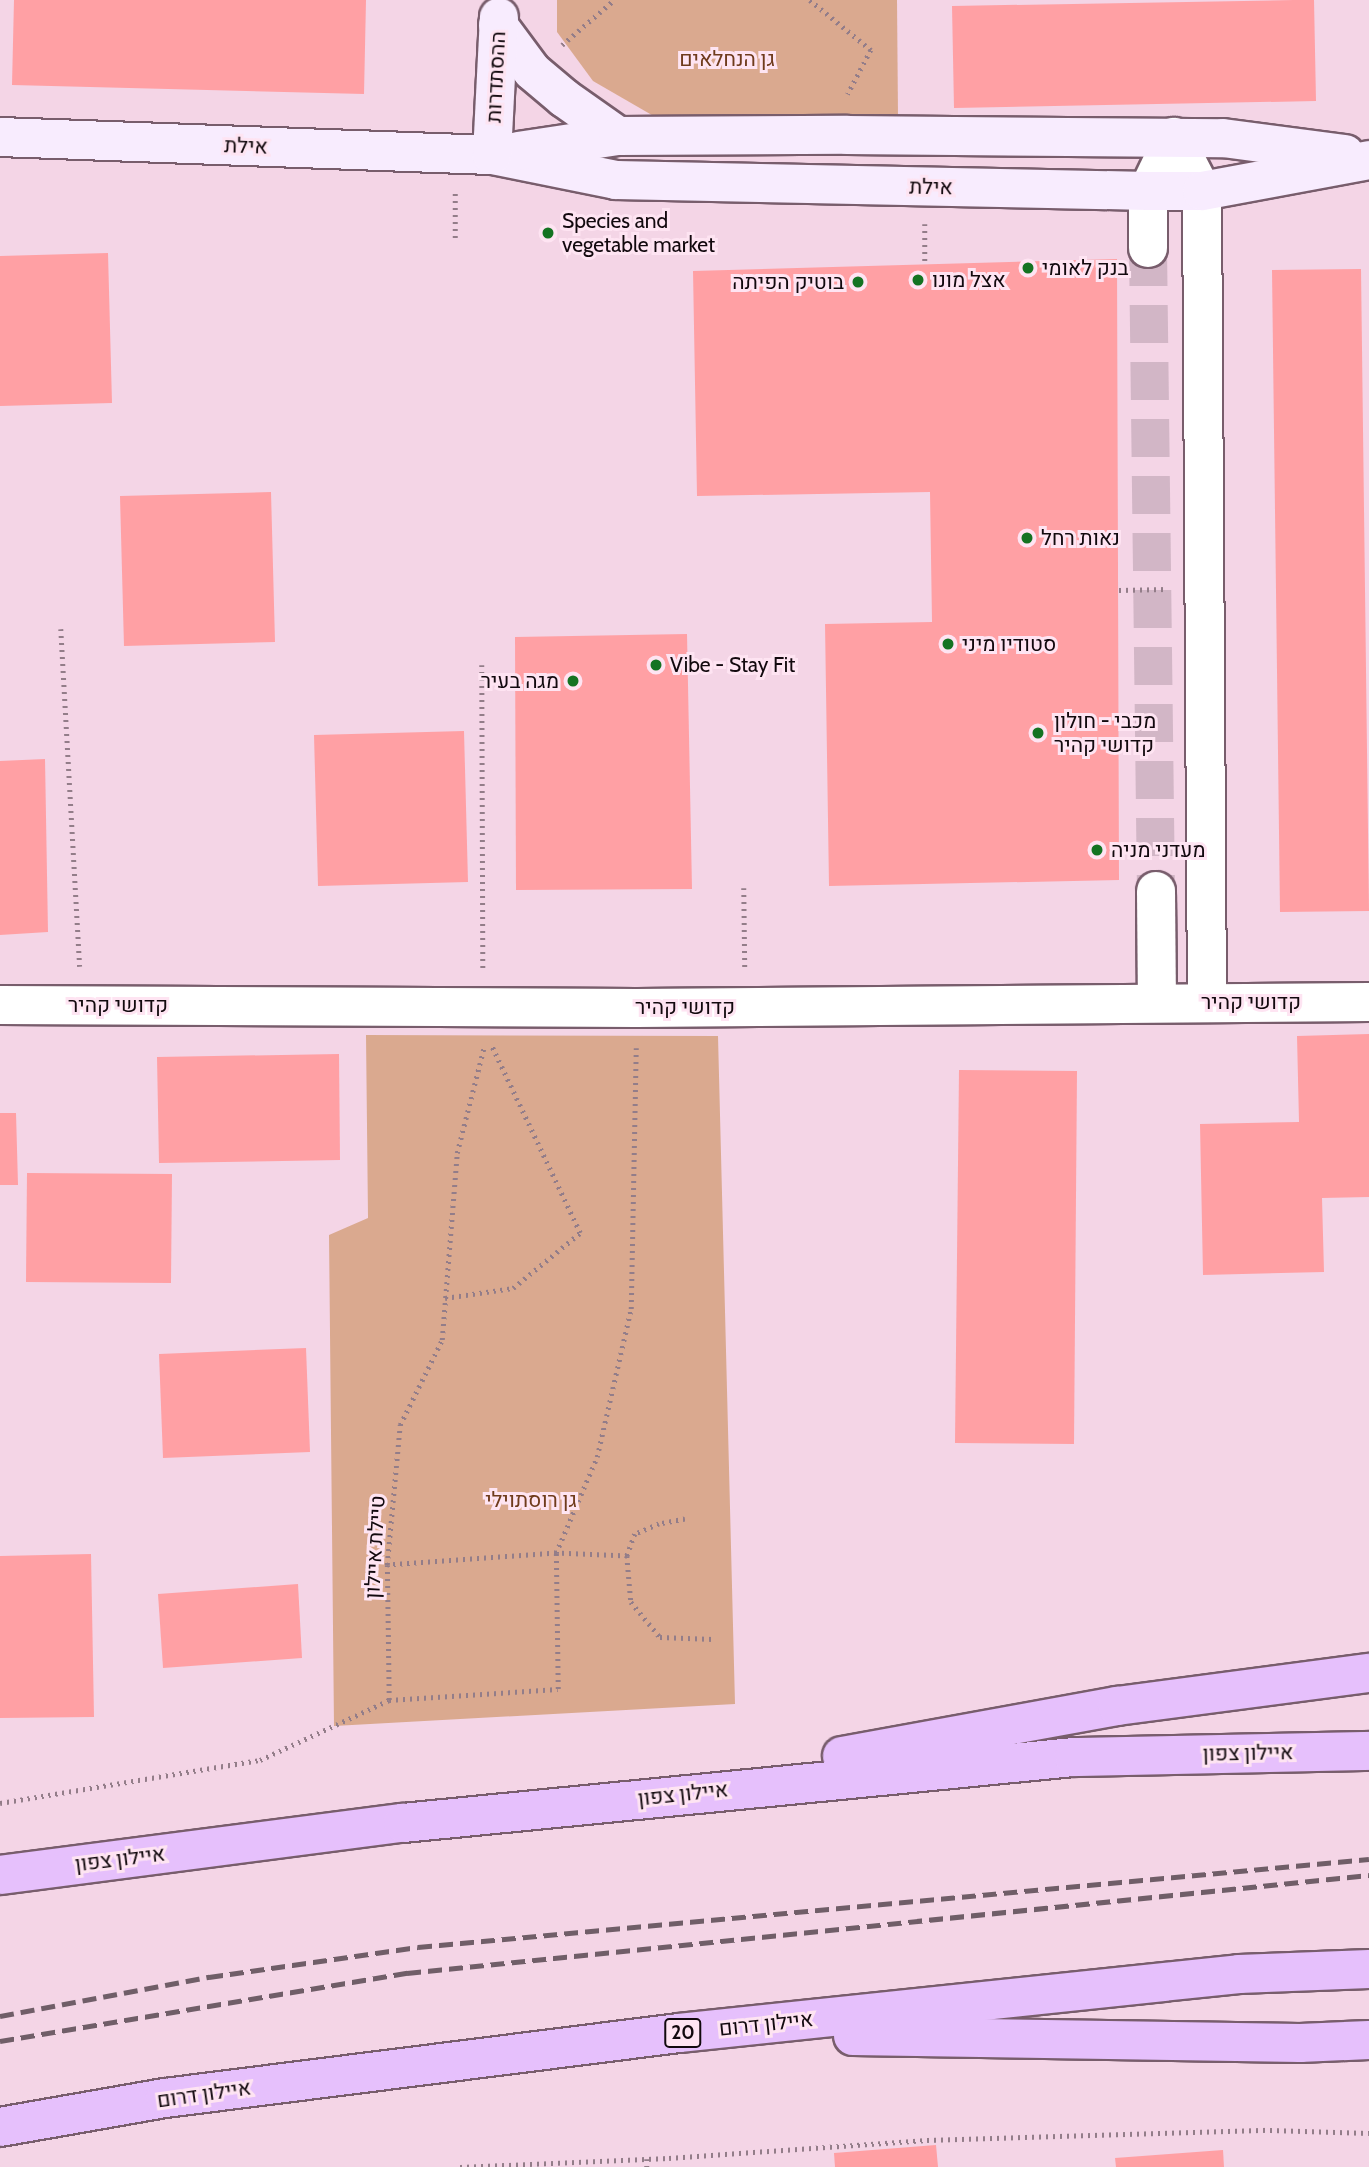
<!DOCTYPE html>
<html>
<head>
<meta charset="utf-8">
<style>
  body { margin:0 }
  #map { position:relative; width:1369px; height:2167px; overflow:hidden; background:#f4d5e6; font-family:Cabin,Heebo,sans-serif }
  div>[style] { position:absolute }
  .green>* { inset:0; background:#daa98f }
  .building>* { inset:0; background:#ffa0a4 }
  .street-tunnel>* { height:38px; margin-top:-19px; transform-origin:0; background:repeating-linear-gradient(90deg,#d2b6c6 0 38px,transparent 0 57px) }
  .path>* { height:4.5px; margin-top:-2.25px; transform-origin:0; background:repeating-linear-gradient(90deg,#937d89 0 2px,transparent 0 7px) }
  .roads { filter:drop-shadow(2px 0 #785d6c) drop-shadow(-2px 0 #785d6c) drop-shadow(0 2px #785d6c) drop-shadow(0 -2px #785d6c) }
  .street>* { height:38px; margin:-19px; padding:0 19px; transform-origin:19px; border-radius:19px; background:#fff }
  .secondary>* { height:38px; margin:-19px; padding:0 19px; transform-origin:19px; border-radius:19px; background:#f8ecfe }
  .highway>* { height:38px; margin:-19px; padding:0 19px; transform-origin:19px; border-radius:19px; background:#e6c0fc }
  .rail>* { height:5px; margin-top:-2.5px; transform-origin:0; background:repeating-linear-gradient(90deg,#705e68 0 14px,transparent 0 21px) }
  .dots>* { width:19px; height:19px; translate:-50% -50%; box-sizing:border-box; border:4px solid #fee4f2; border-radius:50% }
  span { translate:-50% -50%; white-space:nowrap; text-align:center; line-height:1.15; -webkit-text-stroke:6px #fee4f2; paint-order:stroke }
  .shield-label span { padding:2px 5px; background:#fee4f2; border:2px solid; border-radius:5px; -webkit-text-stroke-width:0 }
  .shield-label { font-size:19px; color:#12090e; font-weight:700 }
  .park-label { font-size:21px; color:#6f3b1c }
  .street-label { font-size:21px; color:#12090e }
  .poi-label { font-size:21px; color:#12090e }
  .left { translate:0 -50%; text-align:left }
  .right { translate:-100% -50%; text-align:right }
</style>
</head>
<body>
<div id="map">
  <div class="green">
    <i style="clip-path:polygon(557px 0,897px 0,898px 117px,657px 118px,593px 81px,557px 32px)"></i>
    <i style="clip-path:polygon(366px 1035px,718px 1036px,735px 1704px,334px 1726px,329px 1235px,368px 1218px)"></i>
  </div>
  <div class="building">
    <i style="clip-path:polygon(14px 0,366px 0,364px 94px,12px 85px)"></i>
    <i style="clip-path:polygon(1294px 0,1314px 0,1316px 101px,954px 108px,952px 6px)"></i>
    <i style="clip-path:polygon(108px 253px,112px 403px,0 406px,0 256px)"></i>
    <i style="clip-path:polygon(1117px 259px,1119px 880px,829px 886px,825px 624px,932px 622px,930px 492px,697px 496px,693px 271px)"></i>
    <i style="clip-path:polygon(1361px 269px,1369px 911px,1280px 912px,1272px 270px)"></i>
    <i style="clip-path:polygon(271px 492px,275px 642px,124px 646px,120px 496px)"></i>
    <i style="clip-path:polygon(687px 634px,692px 889px,516px 890px,515px 637px)"></i>
    <i style="clip-path:polygon(464px 731px,468px 882px,318px 886px,314px 735px)"></i>
    <i style="clip-path:polygon(45px 759px,48px 932px,0 935px,0 761px)"></i>
    <i style="clip-path:polygon(1369px 1034px,1369px 1197px,1322px 1198px,1324px 1272px,1203px 1275px,1200px 1124px,1299px 1122px,1297px 1036px)"></i>
    <i style="clip-path:polygon(339px 1054px,340px 1160px,159px 1163px,157px 1057px)"></i>
    <i style="clip-path:polygon(959px 1070px,1077px 1071px,1074px 1444px,955px 1443px)"></i>
    <i style="clip-path:polygon(0 1113px,16px 1113px,18px 1185px,0 1185px)"></i>
    <i style="clip-path:polygon(27px 1173px,172px 1174px,171px 1283px,26px 1282px)"></i>
    <i style="clip-path:polygon(306px 1348px,310px 1452px,163px 1458px,159px 1354px)"></i>
    <i style="clip-path:polygon(91px 1554px,94px 1717px,0 1718px,0 1556px)"></i>
    <i style="clip-path:polygon(298px 1584px,302px 1658px,163px 1668px,158px 1594px)"></i>
    <i style="clip-path:polygon(936px 2145px,938px 2167px,835px 2167px,834px 2153px)"></i>
    <i style="clip-path:polygon(1223px 2150px,1224px 2167px,1116px 2167px,1115px 2158px)"></i>
  </div>
  <div class="street-tunnel">
    <i style="left:1148px;top:248px;width:643px;rotate:89.29deg"></i>
  </div>
  <div class="path">
    <i style="left:810px;top:0;width:79px;rotate:39.3deg"></i>
    <i style="left:871px;top:50px;width:50px;rotate:117.6deg"></i>
    <i style="left:562px;top:45px;width:69px;rotate:-40.9deg"></i>
    <i style="left:925px;top:224px;width:41px;rotate:90deg"></i>
    <i style="left:455px;top:238px;width:45px;rotate:-90deg"></i>
    <i style="left:1119px;top:590px;width:48px;rotate:-1.2deg"></i>
    <i style="left:61px;top:629px;width:338px;rotate:86.8deg"></i>
    <i style="left:482px;top:665px;width:304px;rotate:89.8deg"></i>
    <i style="left:744px;top:888px;width:80px;rotate:89.3deg"></i>
    <i style="left:445px;top:1298px;width:69px;rotate:-8.4deg"></i>
    <i style="left:513px;top:1288px;width:87px;rotate:-39.4deg"></i>
    <i style="left:580px;top:1233px;width:208px;rotate:-115.3deg"></i>
    <i style="left:685px;top:1519px;width:26px;rotate:169deg"></i>
    <i style="left:659px;top:1524px;width:26px;rotate:157deg"></i>
    <i style="left:635px;top:1534px;width:23px;rotate:110deg"></i>
    <i style="left:627px;top:1556px;width:46px;rotate:85deg"></i>
    <i style="left:631px;top:1602px;width:45px;rotate:50.4deg"></i>
    <i style="left:660px;top:1637px;width:53px;rotate:2.2deg"></i>
    <i style="left:627px;top:1556px;width:71px;rotate:-177.6deg"></i>
    <i style="left:556px;top:1553px;width:104px;rotate:-66.9deg"></i>
    <i style="left:597px;top:1457px;width:152px;rotate:-77.1deg"></i>
    <i style="left:631px;top:1309px;width:261px;rotate:-88.9deg"></i>
    <i style="left:389px;top:1700px;width:135px;rotate:-90.8deg"></i>
    <i style="left:387px;top:1565px;width:141px;rotate:-84.7deg"></i>
    <i style="left:400px;top:1425px;width:95px;rotate:-63.7deg"></i>
    <i style="left:442px;top:1340px;width:188px;rotate:-85.4deg"></i>
    <i style="left:457px;top:1153px;width:109px;rotate:-75.7deg"></i>
    <i style="left:0;top:1803px;width:264px;rotate:-9.4deg"></i>
    <i style="left:260px;top:1760px;width:142px;rotate:-24.9deg"></i>
    <i style="left:389px;top:1700px;width:169px;rotate:-3.7deg"></i>
    <i style="left:558px;top:1689px;width:136px;rotate:-90.8deg"></i>
    <i style="left:556px;top:1553px;width:169px;rotate:175.9deg"></i>
    <i style="left:647px;top:2159px;width:8px;rotate:90deg"></i>
    <i style="left:460px;top:2167px;width:209px;rotate:-2.5deg"></i>
    <i style="left:669px;top:2158px;width:259px;rotate:-4deg"></i>
    <i style="left:927px;top:2140px;width:343px;rotate:-1.7deg"></i>
    <i style="left:1270px;top:2130px;width:99px;rotate:1.7deg"></i>
  </div>
  <div class="roads">
    <div class="street">
      <i style="left:1174px;top:137px;width:61px;rotate:62.6deg"></i>
      <i style="left:1202px;top:191px;width:811px;rotate:89.65deg"></i>
      <i style="left:1148px;top:248px;width:57px;rotate:-90deg"></i>
      <i style="left:1148px;top:191px;width:60px;rotate:-64.3deg"></i>
      <i style="left:1156px;top:891px;width:112px;rotate:89.5deg"></i>
      <i style="left:0;top:1005px;width:637px;rotate:0.27deg"></i>
      <i style="left:637px;top:1008px;width:732px;rotate:-0.47deg"></i>
    </div>
    <div class="secondary">
      <i style="left:498px;top:25px;width:57px;rotate:53.5deg"></i>
      <i style="left:532px;top:71px;width:42px;rotate:40.2deg"></i>
      <i style="left:564px;top:98px;width:66px;rotate:35.1deg"></i>
      <i style="left:0;top:137px;width:492px;rotate:2.1deg"></i>
      <i style="left:492px;top:155px;width:126px;rotate:11.4deg"></i>
      <i style="left:616px;top:180px;width:532px;rotate:1.18deg"></i>
      <i style="left:1148px;top:191px;width:54px"></i>
      <i style="left:1202px;top:191px;width:170px;rotate:-10.5deg"></i>
      <i style="left:518px;top:151px;width:101px;rotate:-8.5deg"></i>
      <i style="left:618px;top:136px;width:229px;rotate:-0.3deg"></i>
      <i style="left:847px;top:135px;width:376px;rotate:0.5deg"></i>
      <i style="left:1223px;top:138px;width:123px;rotate:7.5deg"></i>
      <i style="left:492px;top:155px;width:138px;rotate:-87.1deg"></i>
    </div>
    <div class="highway">
      <i style="left:842px;top:1756px;width:280px;rotate:-10.3deg"></i>
      <i style="left:1117px;top:1706px;width:254px;rotate:-7.5deg"></i>
      <i style="left:0;top:1875px;width:406px;rotate:-7.4deg"></i>
      <i style="left:403px;top:1823px;width:674px;rotate:-5.62deg"></i>
      <i style="left:1074px;top:1757px;width:295px;rotate:-1.2deg"></i>
      <i style="left:853px;top:2036px;width:447px;rotate:0.9deg"></i>
      <i style="left:1300px;top:2043px;width:69px;rotate:-2.5deg"></i>
      <i style="left:0;top:2127px;width:168px;rotate:-10deg"></i>
      <i style="left:165px;top:2098px;width:518px;rotate:-7.21deg"></i>
      <i style="left:679px;top:2033px;width:563px;rotate:-6.01deg"></i>
      <i style="left:1239px;top:1974px;width:130px;rotate:-2.2deg"></i>
    </div>
  </div>
  <div class="rail">
    <i style="left:0;top:2016px;width:213px;rotate:-10.6deg"></i>
    <i style="left:209px;top:1977px;width:211px;rotate:-8.2deg"></i>
    <i style="left:418px;top:1947px;width:955px;rotate:-5.29deg"></i>
    <i style="left:0;top:2041px;width:413px;rotate:-9.5deg"></i>
    <i style="left:407px;top:1973px;width:967px;rotate:-5.82deg"></i>
  </div>
  <div class="dots">
    <i style="left:548px;top:233px;background:#147322"></i>
    <i style="left:1028px;top:268px;background:#147322"></i>
    <i style="left:918px;top:280px;background:#147322"></i>
    <i style="left:858px;top:282px;background:#147322"></i>
    <i style="left:1027px;top:538px;background:#147322"></i>
    <i style="left:948px;top:644px;background:#147322"></i>
    <i style="left:656px;top:665px;background:#147322"></i>
    <i style="left:573px;top:681px;background:#147322"></i>
    <i style="left:1038px;top:733px;background:#147322"></i>
    <i style="left:1097px;top:850px;background:#147322"></i>
  </div>
  <div class="shield-label">
    <span style="left:683px;top:2033px">20</span>
  </div>
  <div class="park-label">
    <span style="left:727px;top:59px">גן הנחלאים</span>
    <span style="left:531px;top:1500px">גן רוסתוילי</span>
  </div>
  <div class="street-label">
    <span style="left:496px;top:77px;rotate:-87deg">ההסתדרות</span>
    <span style="left:246px;top:146px;rotate:2deg">אילת</span>
    <span style="left:931px;top:187px;rotate:1deg">אילת</span>
    <span style="left:1251px;top:1002px">קדושי קהיר</span>
    <span style="left:118px;top:1005px">קדושי קהיר</span>
    <span style="left:685px;top:1007px">קדושי קהיר</span>
    <span style="left:375px;top:1547px;rotate:-87deg">טיילת איילון</span>
    <span style="left:1248px;top:1753px;rotate:-1deg">איילון צפון</span>
    <span style="left:683px;top:1794px;rotate:-6deg">איילון צפון</span>
    <span style="left:120px;top:1859px;rotate:-7deg">איילון צפון</span>
    <span style="left:766px;top:2024px;rotate:-6deg">איילון דרום</span>
    <span style="left:204px;top:2094px;rotate:-8deg">איילון דרום</span>
  </div>
  <div class="poi-label">
    <span class="left" style="left:562px;top:233px">Species and<br>vegetable market</span>
    <span class="left" style="left:1042px;top:268px">בנק לאומי</span>
    <span class="left" style="left:932px;top:280px">אצל מונו</span>
    <span class="right" style="left:844px;top:282px">בוטיק הפיתה</span>
    <span class="left" style="left:1041px;top:538px">נאות רחל</span>
    <span class="left" style="left:962px;top:644px">סטודיו מיני</span>
    <span class="left" style="left:670px;top:665px">Vibe - Stay Fit</span>
    <span class="right" style="left:559px;top:681px">מגה בעיר</span>
    <span class="left" style="left:1054px;top:733px">מכבי - חולון<br>קדושי קהיר</span>
    <span class="left" style="left:1111px;top:850px">מעדני מניה</span>
  </div>
</div>
</body>
</html>
